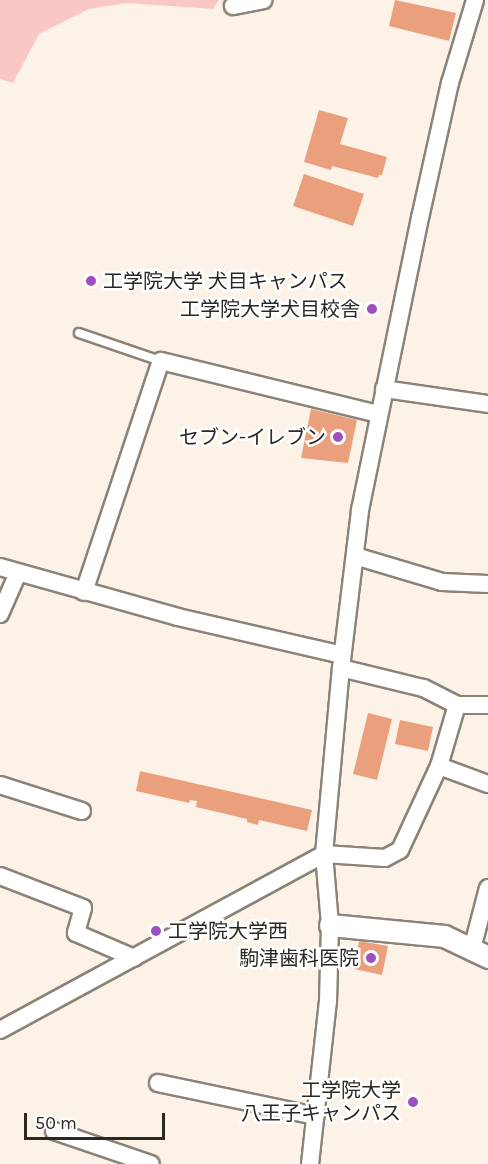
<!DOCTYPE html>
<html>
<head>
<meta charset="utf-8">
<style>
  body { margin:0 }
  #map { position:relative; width:488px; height:1164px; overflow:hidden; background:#fcf2e7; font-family:Karla,"Noto Sans JP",sans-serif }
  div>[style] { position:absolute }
  .green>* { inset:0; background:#fac8c4 }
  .building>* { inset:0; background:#eaa07c }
  .roads { filter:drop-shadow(2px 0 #8b8278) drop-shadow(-2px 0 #8b8278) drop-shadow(0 2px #8b8278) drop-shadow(0 -2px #8b8278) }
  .service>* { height:8px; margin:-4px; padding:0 4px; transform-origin:4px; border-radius:4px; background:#fff }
  .minor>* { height:16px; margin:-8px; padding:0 8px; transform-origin:8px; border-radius:8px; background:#fff }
  .tertiary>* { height:21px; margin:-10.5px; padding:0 10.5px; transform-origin:10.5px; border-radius:10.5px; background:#fff }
  .dots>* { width:16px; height:16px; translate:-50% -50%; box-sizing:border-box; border:3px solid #fff; border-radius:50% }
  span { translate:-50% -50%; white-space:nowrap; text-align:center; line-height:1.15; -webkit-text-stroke:5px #fff; paint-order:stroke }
  .poi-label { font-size:20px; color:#2b2723 }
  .left { translate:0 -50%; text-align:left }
  .right { translate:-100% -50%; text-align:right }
  .scale { position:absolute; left:24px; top:1113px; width:141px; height:27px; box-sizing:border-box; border:3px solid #2b2723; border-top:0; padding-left:8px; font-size:18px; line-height:21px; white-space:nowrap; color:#2b2723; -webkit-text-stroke:4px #fff; paint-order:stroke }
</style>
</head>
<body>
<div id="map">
  <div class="green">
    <i style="clip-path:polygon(0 0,219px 0,213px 9px,126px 3px,89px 9px,39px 34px,13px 83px,0 79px)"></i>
  </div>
  <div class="building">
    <i style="clip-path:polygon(395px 0,456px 13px,449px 41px,389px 26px)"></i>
    <i style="clip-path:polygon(319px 110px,348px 118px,340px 144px,387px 157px,382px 175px,379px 175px,378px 178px,332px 166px,331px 170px,304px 162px)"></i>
    <i style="clip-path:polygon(304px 174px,364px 194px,353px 226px,293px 206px)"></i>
    <i style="clip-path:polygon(311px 409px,357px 420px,348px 463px,301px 458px)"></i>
    <i style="clip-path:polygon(368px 713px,392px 719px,377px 780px,353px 774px)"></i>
    <i style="clip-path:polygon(400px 720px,433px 727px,428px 751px,395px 744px)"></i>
    <i style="clip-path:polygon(140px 771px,312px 810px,307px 831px,259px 820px,258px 825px,247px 822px,247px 819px,196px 807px,197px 801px,190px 800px,189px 803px,136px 791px)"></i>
    <i style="clip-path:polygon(359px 941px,388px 946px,382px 975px,354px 969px)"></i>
  </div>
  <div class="roads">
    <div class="service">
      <i style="left:79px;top:333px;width:87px;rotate:18.9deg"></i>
    </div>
    <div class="minor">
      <i style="left:233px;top:6px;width:31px;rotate:-11deg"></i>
      <i style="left:384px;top:389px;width:105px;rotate:8.2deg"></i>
      <i style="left:355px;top:556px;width:91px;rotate:16.6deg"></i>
      <i style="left:442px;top:582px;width:46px;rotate:2.5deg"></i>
      <i style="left:0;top:567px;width:185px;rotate:15.7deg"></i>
      <i style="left:178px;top:617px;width:168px;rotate:13deg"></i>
      <i style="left:84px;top:592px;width:243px;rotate:-71.6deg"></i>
      <i style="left:161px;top:361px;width:223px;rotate:13.7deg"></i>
      <i style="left:0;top:614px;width:45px;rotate:-66.3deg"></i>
      <i style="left:457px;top:705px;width:31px"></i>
      <i style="left:439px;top:766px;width:52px;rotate:20.2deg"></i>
      <i style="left:0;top:785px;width:86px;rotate:17.6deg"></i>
      <i style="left:0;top:876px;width:89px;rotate:21.1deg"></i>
      <i style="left:83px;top:908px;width:26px;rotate:106deg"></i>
      <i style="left:76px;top:933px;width:63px;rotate:23.3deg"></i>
      <i style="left:472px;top:949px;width:63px;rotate:-75.3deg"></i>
      <i style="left:0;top:1030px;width:369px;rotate:-28.5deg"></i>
      <i style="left:324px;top:854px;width:61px;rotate:3.8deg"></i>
      <i style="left:385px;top:858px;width:17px;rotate:-28deg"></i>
      <i style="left:400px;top:850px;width:93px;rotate:-65.1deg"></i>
      <i style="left:439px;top:766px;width:64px;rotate:-73.6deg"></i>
      <i style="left:457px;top:705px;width:38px;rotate:-153deg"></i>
      <i style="left:423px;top:688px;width:84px;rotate:-166.3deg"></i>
      <i style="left:158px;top:1083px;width:161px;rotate:11.8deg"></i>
      <i style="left:54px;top:1131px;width:102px;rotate:18.8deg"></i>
      <i style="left:310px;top:1164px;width:163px;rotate:-83.7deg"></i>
      <i style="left:328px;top:1002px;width:77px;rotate:-88.5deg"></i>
      <i style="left:330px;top:925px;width:71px;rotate:-94.8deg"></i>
      <i style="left:324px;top:854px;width:187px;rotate:-84.8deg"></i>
      <i style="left:341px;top:668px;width:159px;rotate:-83.1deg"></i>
      <i style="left:360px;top:510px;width:298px;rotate:-78.4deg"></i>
      <i style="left:420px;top:218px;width:138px;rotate:-77.5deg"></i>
      <i style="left:450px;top:83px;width:87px;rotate:-73.2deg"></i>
    </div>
    <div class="tertiary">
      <i style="left:330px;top:925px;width:115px;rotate:5.5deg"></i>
      <i style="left:444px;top:936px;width:49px;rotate:25.5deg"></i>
    </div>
  </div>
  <div class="dots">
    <i style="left:91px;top:281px;background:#9c4fc0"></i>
    <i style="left:372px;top:309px;background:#9c4fc0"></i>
    <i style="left:338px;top:437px;background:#9c4fc0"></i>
    <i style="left:156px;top:931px;background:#9c4fc0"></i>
    <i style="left:371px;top:958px;background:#9c4fc0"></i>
    <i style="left:413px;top:1102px;background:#9c4fc0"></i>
  </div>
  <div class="poi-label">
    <span class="left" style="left:103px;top:281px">工学院大学 犬目キャンパス</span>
    <span class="right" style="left:360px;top:309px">工学院大学犬目校舎</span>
    <span class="right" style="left:326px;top:437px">セブン-イレブン</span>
    <span class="left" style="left:168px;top:931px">工学院大学西</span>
    <span class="right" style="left:359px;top:958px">駒津歯科医院</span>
    <span class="right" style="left:401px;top:1102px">工学院大学<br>八王子キャンパス</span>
  </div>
  <div class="scale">50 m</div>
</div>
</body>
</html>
